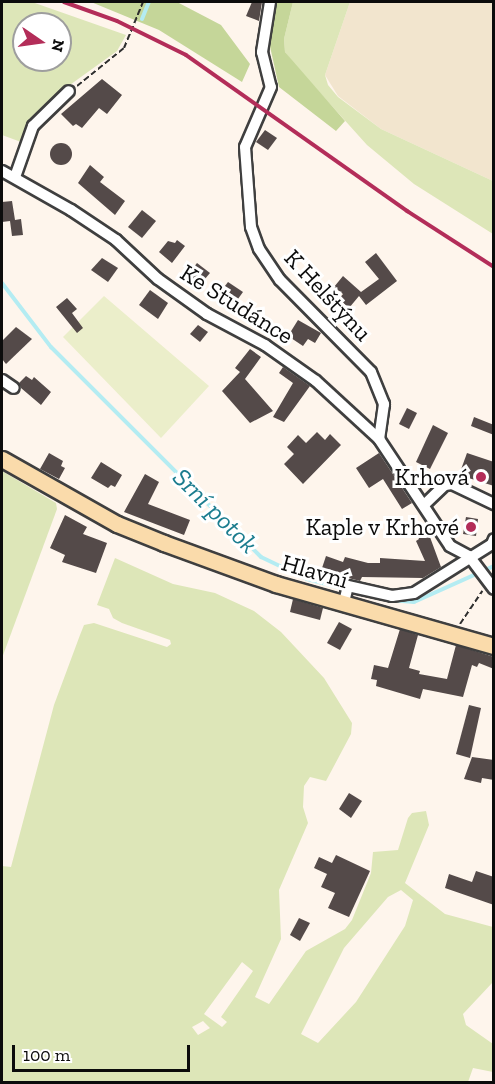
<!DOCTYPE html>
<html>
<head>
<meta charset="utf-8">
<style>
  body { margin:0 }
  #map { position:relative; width:495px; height:1084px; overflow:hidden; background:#fef5ec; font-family:"Zilla Slab",serif }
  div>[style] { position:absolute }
  .farmland>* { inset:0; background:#f2e5ce }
  .green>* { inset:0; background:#dde6b8 }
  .forest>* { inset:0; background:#c5d699 }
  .pitch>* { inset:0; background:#ebeeca }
  .stream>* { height:4px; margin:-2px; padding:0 2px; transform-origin:2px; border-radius:2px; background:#b4ecf2 }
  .building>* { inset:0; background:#544a49 }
  .round { border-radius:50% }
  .path>* { height:2px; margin-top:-1px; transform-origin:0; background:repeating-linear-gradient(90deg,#2e2e2e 0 6px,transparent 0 9px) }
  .roads { filter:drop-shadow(2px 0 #3f3f3f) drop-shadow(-2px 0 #3f3f3f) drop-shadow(0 2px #3f3f3f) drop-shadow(0 -2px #3f3f3f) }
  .street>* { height:10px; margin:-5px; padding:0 5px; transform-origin:5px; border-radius:5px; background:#fff }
  .secondary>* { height:15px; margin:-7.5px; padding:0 7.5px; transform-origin:7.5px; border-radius:7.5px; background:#fadbab }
  .rail>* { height:4px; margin:-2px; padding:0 2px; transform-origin:2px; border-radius:2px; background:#b32d59 }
  .dots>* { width:16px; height:16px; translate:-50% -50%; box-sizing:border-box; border:3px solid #fff; border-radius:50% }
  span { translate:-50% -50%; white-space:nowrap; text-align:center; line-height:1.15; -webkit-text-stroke:6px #fff; paint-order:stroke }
  .street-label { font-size:24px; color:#0c0c0c }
  .poi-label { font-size:24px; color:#0c0c0c }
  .right { translate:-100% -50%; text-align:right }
  .water-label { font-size:26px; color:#1c7d8f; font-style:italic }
  .frame { position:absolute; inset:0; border:3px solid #0c0c0c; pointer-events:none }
  .north { position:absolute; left:12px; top:12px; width:60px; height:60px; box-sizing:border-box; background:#fff; border:2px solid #9e9e9e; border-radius:50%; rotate:103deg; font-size:16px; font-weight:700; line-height:24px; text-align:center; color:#0c0c0c }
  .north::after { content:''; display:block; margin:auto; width:21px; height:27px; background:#b32d59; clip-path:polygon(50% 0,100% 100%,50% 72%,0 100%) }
  .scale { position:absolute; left:12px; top:1045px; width:178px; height:27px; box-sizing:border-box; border:3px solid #0c0c0c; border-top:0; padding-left:8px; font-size:18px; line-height:21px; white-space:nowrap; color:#0c0c0c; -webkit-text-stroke:4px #fff; paint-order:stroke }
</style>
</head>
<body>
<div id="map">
  <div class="farmland">
    <i style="clip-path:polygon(350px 2px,493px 2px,493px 181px,381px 129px,338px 96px,325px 75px)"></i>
  </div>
  <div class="green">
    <i style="clip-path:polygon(evenodd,2px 2px,32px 2px,126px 35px,117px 51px,49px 100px,31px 118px,21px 142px,2px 135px,2px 2px,24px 24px,60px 24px,60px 60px,24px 60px,24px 24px)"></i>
    <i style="clip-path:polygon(293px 2px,350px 2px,325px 75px,328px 85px,338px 97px,381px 129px,493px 181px,493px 234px,414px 184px,367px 145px,295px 65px,285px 52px,284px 39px)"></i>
    <i style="clip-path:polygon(2px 471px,56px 503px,57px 509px,2px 658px)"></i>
    <i style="clip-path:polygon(evenodd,115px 558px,173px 584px,215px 593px,254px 611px,281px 632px,324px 678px,352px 723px,351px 734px,326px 781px,310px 777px,304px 786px,303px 807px,308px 823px,279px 890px,281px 939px,255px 997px,269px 1004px,306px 951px,345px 929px,352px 920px,371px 873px,373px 852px,398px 850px,408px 818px,412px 813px,426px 811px,429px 825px,405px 883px,445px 914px,493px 927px,493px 982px,463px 1014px,466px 1025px,493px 1044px,493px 1072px,473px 1068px,468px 1082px,2px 1082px,2px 866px,11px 867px,54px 705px,80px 635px,84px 625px,94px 623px,167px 647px,171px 644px,170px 640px,122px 623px,113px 618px,109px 609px,97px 605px,115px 558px,401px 890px,413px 900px,405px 926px,356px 1002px,318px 1043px,301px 1034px,344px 948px,388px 897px,401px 890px,115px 558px,242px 962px,253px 971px,221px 1017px,227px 1022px,222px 1027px,204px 1014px,242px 962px,115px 558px,203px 1021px,210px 1028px,198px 1035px,192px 1027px,203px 1021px)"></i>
  </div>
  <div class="forest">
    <i style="clip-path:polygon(91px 2px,177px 2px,221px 25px,250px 64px,242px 82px,159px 30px)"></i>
    <i style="clip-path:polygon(277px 2px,293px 2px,284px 39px,285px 52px,345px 121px,336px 131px,279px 87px,269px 42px)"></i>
  </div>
  <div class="pitch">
    <i style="clip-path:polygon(104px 296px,209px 386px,161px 438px,63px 337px)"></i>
  </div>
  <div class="stream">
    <i style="left:142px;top:19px;width:18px;rotate:-68deg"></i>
    <i style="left:2px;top:283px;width:81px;rotate:52.6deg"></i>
    <i style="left:51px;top:347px;width:297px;rotate:45deg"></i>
    <i style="left:261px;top:557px;width:51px;rotate:25.6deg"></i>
    <i style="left:307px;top:579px;width:40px;rotate:14.4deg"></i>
    <i style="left:391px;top:600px;width:23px;rotate:5deg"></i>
    <i style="left:414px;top:602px;width:88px;rotate:-24.2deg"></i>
  </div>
  <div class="building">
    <i style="clip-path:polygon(252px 2px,262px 2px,259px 21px,246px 16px)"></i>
    <i style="clip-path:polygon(102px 79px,122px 95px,107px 114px,99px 108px,82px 128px,76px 124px,73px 126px,61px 114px)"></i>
    <i style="clip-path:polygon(265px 130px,277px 138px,268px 150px,256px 142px)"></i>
    <i class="round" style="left:50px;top:143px;width:22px;height:22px"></i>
    <i style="clip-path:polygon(90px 165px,104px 177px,100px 182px,125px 201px,115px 215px,78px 183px)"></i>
    <i style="clip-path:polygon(12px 201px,15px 220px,21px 219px,23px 235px,12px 236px,10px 221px,2px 222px,2px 202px)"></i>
    <i style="clip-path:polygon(142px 210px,156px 221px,142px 238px,128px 227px)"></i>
    <i style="clip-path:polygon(177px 240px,185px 246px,172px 263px,159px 252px,168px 241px,175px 243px)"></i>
    <i style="clip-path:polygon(376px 253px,397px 281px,366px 305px,359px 296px,349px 308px,339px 299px,343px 294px,334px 287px,343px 276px,361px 292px,379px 279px,365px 262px)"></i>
    <i style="clip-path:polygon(102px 258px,118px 268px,108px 282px,91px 270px)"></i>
    <i style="clip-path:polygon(197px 263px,210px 273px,199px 286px,187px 276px)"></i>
    <i style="clip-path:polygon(228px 282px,243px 292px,230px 310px,215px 299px)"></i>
    <i style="clip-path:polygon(150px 290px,168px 303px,158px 319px,139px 305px)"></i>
    <i style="clip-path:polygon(67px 298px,77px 309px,72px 313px,83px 328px,77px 333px,56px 307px)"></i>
    <i style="clip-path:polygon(298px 320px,321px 333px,315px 343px,308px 339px,303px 346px,288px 336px)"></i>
    <i style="clip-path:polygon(198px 325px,208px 332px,200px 342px,190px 334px)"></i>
    <i style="clip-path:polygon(16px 327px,32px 339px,6px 364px,2px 359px,2px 341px)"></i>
    <i style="clip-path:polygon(250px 349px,261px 357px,245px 379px,273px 411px,250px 423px,222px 391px,240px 372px,235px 368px)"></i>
    <i style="clip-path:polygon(283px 367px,310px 386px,284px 422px,273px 417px,293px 383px,279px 373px)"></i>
    <i style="clip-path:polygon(26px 376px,32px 380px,34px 377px,51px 392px,41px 405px,21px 388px,19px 383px)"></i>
    <i style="clip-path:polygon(407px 408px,417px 413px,409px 429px,399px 424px)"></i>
    <i style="clip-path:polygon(474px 417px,494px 425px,494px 435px,471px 426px)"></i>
    <i style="clip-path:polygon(433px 425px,448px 433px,430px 469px,416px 462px)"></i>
    <i style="clip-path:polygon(317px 432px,325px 440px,330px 434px,341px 445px,303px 484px,284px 464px,294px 454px,287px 447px,298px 435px,306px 443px)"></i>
    <i style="clip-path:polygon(49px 453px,63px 461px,61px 466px,65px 468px,59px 479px,40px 469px)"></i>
    <i style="clip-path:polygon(379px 453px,412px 503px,402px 509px,383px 479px,369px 488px,356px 468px)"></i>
    <i style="clip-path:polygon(467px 453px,494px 462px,494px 486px,459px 475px)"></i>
    <i style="clip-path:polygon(101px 462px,122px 475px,115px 487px,111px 485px,108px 488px,91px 478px)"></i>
    <i style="clip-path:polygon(145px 474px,159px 482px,148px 504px,190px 520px,184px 535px,124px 512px)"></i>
    <i style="clip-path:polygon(65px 515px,87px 527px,83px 534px,107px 543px,96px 573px,62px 562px,65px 555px,50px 548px)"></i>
    <i style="clip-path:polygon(466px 517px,478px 519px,476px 536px,463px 534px)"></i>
    <i style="clip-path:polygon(427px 529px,441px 567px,423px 578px,362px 577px,360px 581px,321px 571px,326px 556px,343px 562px,345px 557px,368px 563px,380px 563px,380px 558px,425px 561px,416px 541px,419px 539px,417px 534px)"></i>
    <i style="clip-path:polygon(293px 599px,323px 608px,320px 620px,290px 612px)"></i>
    <i style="clip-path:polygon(339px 622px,352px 629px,340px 650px,327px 643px)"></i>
    <i style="clip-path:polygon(400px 629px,418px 635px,409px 668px,420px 671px,419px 674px,447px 679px,456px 645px,494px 657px,494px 669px,479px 663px,477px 667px,472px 665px,463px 697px,423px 689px,420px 699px,376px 686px,377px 680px,371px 679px,374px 665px,388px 668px)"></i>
    <i style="clip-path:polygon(469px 705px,481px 708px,470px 758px,456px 754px)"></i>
    <i style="clip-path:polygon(472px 757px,494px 760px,494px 780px,482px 778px,481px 783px,464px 779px)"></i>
    <i style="clip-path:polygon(349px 793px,362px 801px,351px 818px,339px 809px)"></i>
    <i style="clip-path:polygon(336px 855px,370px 871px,349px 917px,328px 908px,335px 893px,321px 887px,327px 874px,314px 868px,319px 857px,332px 863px)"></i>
    <i style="clip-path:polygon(476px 871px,494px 877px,494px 905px,445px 888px,449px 874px,472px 882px)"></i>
    <i style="clip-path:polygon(299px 918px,310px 923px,300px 941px,290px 935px)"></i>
  </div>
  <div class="path">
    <i style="left:77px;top:86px;width:60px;rotate:-39deg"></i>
    <i style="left:124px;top:48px;width:50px;rotate:-67.6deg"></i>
    <i style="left:460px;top:624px;width:40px;rotate:-56deg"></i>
  </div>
  <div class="roads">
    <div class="street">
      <i style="left:270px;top:2px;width:51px;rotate:99.1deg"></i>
      <i style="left:262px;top:52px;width:36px;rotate:76deg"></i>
      <i style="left:271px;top:87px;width:65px;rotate:113.4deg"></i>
      <i style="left:245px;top:147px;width:80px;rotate:85.7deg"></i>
      <i style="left:251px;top:227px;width:23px;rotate:70deg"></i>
      <i style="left:259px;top:249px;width:37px;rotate:56deg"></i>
      <i style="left:280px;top:280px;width:129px;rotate:45.3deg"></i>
      <i style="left:371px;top:372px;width:35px;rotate:68deg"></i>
      <i style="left:384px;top:404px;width:35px;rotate:98deg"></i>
      <i style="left:2px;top:171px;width:79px;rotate:29.5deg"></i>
      <i style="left:71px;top:210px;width:54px;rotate:33.7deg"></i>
      <i style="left:116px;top:240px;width:57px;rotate:42.9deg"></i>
      <i style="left:158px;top:279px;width:60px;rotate:35.5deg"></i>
      <i style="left:207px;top:314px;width:66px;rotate:28.1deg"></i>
      <i style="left:265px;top:345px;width:62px;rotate:35.2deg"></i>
      <i style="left:316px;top:381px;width:86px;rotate:42.6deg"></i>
      <i style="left:379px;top:439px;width:128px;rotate:56.4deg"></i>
      <i style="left:450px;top:546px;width:21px;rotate:28deg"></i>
      <i style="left:469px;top:556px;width:41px;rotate:52.9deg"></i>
      <i style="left:15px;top:177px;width:54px;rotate:-70.6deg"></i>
      <i style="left:33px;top:126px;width:50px;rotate:-44.2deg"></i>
      <i style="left:2px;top:380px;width:14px;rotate:34deg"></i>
      <i style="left:425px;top:504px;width:28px;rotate:-44deg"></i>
      <i style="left:445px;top:485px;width:7px;rotate:-8deg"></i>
      <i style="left:452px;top:484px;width:47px;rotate:25.5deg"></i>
      <i style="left:344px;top:602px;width:16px;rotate:-76deg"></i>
      <i style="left:348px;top:586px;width:45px;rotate:12.8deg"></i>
      <i style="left:392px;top:596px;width:22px;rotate:-8deg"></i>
      <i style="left:414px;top:593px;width:92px;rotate:-32.1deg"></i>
      <i style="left:492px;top:544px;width:5px;rotate:-68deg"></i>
    </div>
    <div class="secondary">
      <i style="left:2px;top:459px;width:132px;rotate:29.5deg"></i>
      <i style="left:117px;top:524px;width:51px;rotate:22deg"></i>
      <i style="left:164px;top:543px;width:119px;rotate:20.1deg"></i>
      <i style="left:276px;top:584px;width:227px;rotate:15.9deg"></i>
    </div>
  </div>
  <div class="rail">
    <i style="left:64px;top:2px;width:56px;rotate:19.7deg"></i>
    <i style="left:117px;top:21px;width:77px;rotate:26.2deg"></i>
    <i style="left:186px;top:55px;width:271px;rotate:35.2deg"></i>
    <i style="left:407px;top:211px;width:103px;rotate:32.8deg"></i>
  </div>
  <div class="dots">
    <i style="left:481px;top:477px;background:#b32d59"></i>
    <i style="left:471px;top:527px;background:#b32d59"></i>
  </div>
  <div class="street-label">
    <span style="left:328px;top:295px;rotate:47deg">K Helštýnu</span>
    <span style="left:237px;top:304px;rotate:32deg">Ke Studánce</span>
    <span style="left:315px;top:571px;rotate:16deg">Hlavní</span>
  </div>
  <div class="poi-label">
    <span class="right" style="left:469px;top:477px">Krhová</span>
    <span class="right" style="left:459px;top:527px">Kaple v Krhové</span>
  </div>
  <div class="water-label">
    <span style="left:215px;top:511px;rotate:45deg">Srní potok</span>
  </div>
  <div class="frame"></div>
  <div class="north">N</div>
  <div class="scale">100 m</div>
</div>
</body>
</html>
